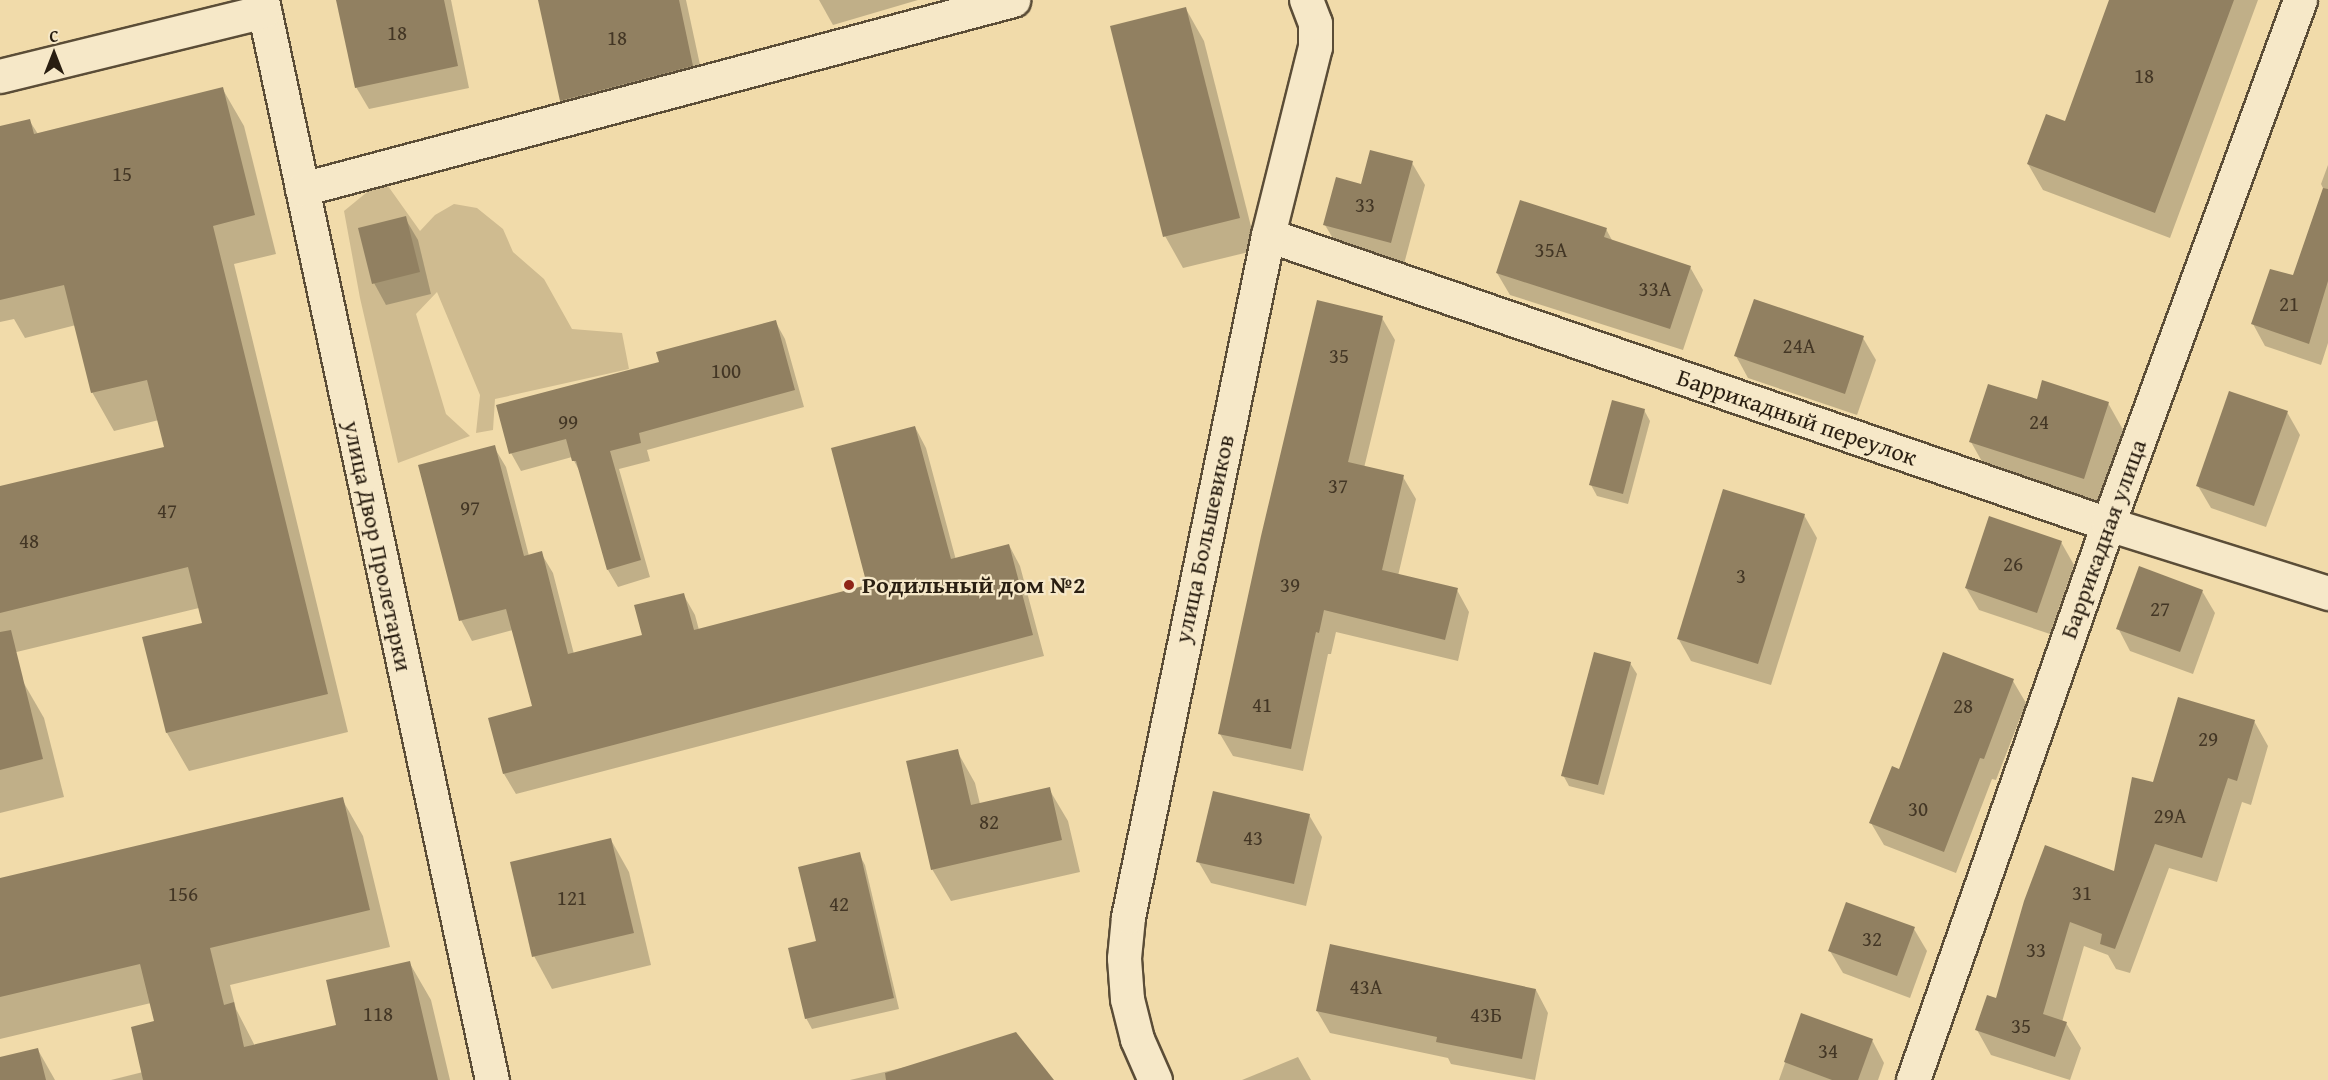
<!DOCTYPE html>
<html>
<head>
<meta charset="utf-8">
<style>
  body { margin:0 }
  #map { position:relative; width:2328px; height:1080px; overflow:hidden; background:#f1dbaa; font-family:"Gentium Book Plus",serif }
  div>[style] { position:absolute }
  .green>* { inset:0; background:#cfbb90 }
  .shadow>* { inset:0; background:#0003 }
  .building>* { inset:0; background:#918061 }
  .roads { filter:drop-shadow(2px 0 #5b4d37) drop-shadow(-2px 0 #5b4d37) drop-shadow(0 2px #5b4d37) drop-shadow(0 -2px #5b4d37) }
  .minor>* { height:33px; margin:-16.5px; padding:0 16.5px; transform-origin:16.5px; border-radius:16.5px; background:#f6e8c8 }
  .dots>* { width:16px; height:16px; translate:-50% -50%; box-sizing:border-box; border:3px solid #f6e8c8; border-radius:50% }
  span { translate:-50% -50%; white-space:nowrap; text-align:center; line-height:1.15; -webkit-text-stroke:4.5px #f6e8c8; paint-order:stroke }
  .number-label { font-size:21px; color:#433625 }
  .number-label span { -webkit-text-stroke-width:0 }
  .street-label { font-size:24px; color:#291e11 }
  .poi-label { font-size:24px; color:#291e11; font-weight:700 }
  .left { translate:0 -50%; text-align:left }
  .north { position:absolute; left:24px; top:24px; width:60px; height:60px; -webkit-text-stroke:4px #f6e8c8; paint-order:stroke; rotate:0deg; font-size:16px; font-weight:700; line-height:24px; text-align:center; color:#291e11 }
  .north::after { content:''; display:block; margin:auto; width:21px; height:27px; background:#291e11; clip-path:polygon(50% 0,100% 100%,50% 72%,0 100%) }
</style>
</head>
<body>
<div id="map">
  <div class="green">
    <i style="clip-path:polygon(383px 179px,420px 231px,435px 215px,454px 204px,477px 208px,503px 229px,513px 252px,544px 279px,572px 329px,622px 333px,629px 369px,495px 399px,493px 430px,476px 433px,480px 395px,437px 292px,416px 314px,446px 414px,470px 436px,398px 463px,360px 298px,344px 211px)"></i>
  </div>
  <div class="shadow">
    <i style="clip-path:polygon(338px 0,451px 0,469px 88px,369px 109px,356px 87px)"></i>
    <i style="clip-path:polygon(540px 0,686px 0,705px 88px,574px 123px,561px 101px)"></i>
    <i style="clip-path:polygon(819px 0,918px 0,833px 25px)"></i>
    <i style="clip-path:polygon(2140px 0,2258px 0,2170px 238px,2043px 190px,2028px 164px,2066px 123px)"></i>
    <i style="clip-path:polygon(1186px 9px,1204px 41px,1257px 250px,1183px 268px,1165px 236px)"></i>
    <i style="clip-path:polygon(222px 88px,244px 126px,276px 254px,234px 264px,348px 732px,189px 771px,167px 733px,144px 638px,203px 624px,199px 608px,0 656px,0 488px,165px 448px,159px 420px,114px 431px,92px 392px,76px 325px,25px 338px,14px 319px,0 322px,0 127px,29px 120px,38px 134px)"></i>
    <i style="clip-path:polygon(1412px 163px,1425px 185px,1404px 264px,1338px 247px,1325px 225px,1362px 186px)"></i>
    <i style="clip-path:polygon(2328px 165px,2328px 343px,2321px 365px,2265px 346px,2253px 324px,2294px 277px,2324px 190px,2321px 184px)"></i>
    <i style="clip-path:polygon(405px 218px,418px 240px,431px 294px,386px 305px,374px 283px)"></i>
    <i style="clip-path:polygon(1606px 229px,1613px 242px,1690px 267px,1703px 290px,1683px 350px,1510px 295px,1497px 273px)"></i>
    <i style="clip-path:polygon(1755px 301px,1863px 338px,1876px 360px,1857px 415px,1748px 378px,1736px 356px)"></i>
    <i style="clip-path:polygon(1382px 318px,1395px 340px,1364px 468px,1403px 477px,1416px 499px,1398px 576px,1457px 590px,1469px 612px,1458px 661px,1336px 632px,1331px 654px,1328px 654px,1303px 771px,1233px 756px,1220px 734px)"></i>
    <i style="clip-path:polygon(775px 321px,785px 339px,804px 407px,647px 450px,650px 461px,619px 469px,650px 577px,618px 587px,608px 570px,581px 474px,572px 457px,521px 471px,511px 453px,661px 363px)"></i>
    <i style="clip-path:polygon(2037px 401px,2108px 403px,2126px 435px,2102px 511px,1989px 474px,1971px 442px)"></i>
    <i style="clip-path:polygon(1644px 410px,1650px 421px,1628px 504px,1597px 496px,1591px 485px)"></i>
    <i style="clip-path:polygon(2287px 412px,2300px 435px,2266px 527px,2211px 508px,2198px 486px)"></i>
    <i style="clip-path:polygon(915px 427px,926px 448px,956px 560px,1009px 545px,1020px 566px,1044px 656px,516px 794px,504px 774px,534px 707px,513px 630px,472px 641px,461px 620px,494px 447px,506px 467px,529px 556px,541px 553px,553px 573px,574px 654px,644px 637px,683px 594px,695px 615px,699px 630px,869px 586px)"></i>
    <i style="clip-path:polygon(1804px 515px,1817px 538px,1771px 685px,1691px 661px,1678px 638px)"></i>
    <i style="clip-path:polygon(2061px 542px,2074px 565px,2050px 634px,1979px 610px,1966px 588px)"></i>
    <i style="clip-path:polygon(2202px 591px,2215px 613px,2193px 674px,2130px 651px,2118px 628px)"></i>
    <i style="clip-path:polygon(1630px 663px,1637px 674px,1604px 795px,1569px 786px,1563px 775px)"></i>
    <i style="clip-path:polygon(22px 680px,44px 718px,64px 797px,0 813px,0 685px)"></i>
    <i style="clip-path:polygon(2013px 681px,2026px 703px,1996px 780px,1992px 779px,1956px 873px,1884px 845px,1871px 823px,1900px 771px)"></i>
    <i style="clip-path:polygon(2254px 721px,2268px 746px,2251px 805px,2242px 802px,2217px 882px,2169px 868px,2130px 973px,2116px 969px,2108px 955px,2084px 946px,2062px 1022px,2066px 1023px,2081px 1048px,2070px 1080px,1991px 1055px,1977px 1030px,1997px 1000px,2115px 873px,2154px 784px)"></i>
    <i style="clip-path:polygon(957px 751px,975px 783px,980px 804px,1049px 789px,1068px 821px,1080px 872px,951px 901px,932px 869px)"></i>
    <i style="clip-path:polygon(342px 799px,363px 836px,390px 947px,230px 985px,236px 1009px,255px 1046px,338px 1027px,409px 962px,431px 1000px,450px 1080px,111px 1080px,143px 1072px,155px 1022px,151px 1003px,0 1039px,0 879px)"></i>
    <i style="clip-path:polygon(1309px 815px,1322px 837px,1306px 906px,1211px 883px,1198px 861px)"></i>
    <i style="clip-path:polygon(611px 840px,629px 872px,651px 965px,552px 989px,534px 956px)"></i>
    <i style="clip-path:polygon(859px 854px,865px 865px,899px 1009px,812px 1029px,806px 1018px,817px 942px)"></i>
    <i style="clip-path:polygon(1914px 929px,1927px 951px,1910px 998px,1843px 973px,1830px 951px)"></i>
    <i style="clip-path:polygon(1536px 990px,1548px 1013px,1535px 1080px,1451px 1064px,1448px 1058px,1330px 1033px,1317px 1011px)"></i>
    <i style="clip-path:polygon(1802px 1015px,1872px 1040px,1884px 1063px,1878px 1080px,1779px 1080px)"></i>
    <i style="clip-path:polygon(38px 1050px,55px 1080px,0 1080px,0 1059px)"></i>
    <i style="clip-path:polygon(1298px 1057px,1311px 1080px,1242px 1080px)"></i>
    <i style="clip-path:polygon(914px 1065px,923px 1080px,850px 1080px)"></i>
  </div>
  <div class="building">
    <i style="clip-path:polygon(336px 0,444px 0,458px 66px,355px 88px)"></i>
    <i style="clip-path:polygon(538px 0,679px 0,693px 66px,560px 101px)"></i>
    <i style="clip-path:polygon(2109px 0,2234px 0,2155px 213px,2027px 164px,2046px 114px,2065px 121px)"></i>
    <i style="clip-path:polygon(1186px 7px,1240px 218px,1163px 237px,1110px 26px)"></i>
    <i style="clip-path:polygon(223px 87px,255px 215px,213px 226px,328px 694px,166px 733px,142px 637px,202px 623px,188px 567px,0 613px,0 486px,164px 447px,147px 380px,91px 393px,64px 285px,0 300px,0 126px,30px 119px,34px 134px)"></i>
    <i style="clip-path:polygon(1370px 150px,1413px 161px,1391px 243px,1323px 225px,1336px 177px,1361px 184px)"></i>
    <i style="clip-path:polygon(2323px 188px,2328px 189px,2328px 281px,2309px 344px,2251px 324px,2270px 269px,2293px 275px)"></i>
    <i style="clip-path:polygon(1520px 200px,1607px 228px,1604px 237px,1691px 266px,1670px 329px,1496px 273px)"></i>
    <i style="clip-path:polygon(406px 216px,420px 272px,372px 284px,358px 228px)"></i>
    <i style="clip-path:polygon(1754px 299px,1864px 336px,1845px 394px,1734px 356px)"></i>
    <i style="clip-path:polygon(1317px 300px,1383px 316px,1348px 462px,1404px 475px,1382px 570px,1458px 588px,1445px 640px,1324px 610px,1319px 633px,1316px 632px,1291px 749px,1218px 734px,1261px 536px)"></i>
    <i style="clip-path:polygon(776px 320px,795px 390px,639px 433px,641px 443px,610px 451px,641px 560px,607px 570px,576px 461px,572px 461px,566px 439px,509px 454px,496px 405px,659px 362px,656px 352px)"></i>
    <i style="clip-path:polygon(2042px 380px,2109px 402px,2084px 479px,1969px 442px,1988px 384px,2037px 399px)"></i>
    <i style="clip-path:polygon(2229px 391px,2288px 411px,2254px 506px,2196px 486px)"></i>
    <i style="clip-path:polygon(1612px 400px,1645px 409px,1623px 494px,1589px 485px)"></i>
    <i style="clip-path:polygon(915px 426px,951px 559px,1009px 544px,1033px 635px,503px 774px,488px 718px,532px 706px,506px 609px,459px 621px,418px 465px,495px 445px,524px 556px,542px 551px,568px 654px,642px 635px,634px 605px,684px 593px,694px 630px,867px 585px,831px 448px)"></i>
    <i style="clip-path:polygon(1723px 489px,1805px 514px,1758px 664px,1677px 639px)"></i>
    <i style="clip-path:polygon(1989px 516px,2062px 541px,2037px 613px,1965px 588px)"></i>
    <i style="clip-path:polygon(2139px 566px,2203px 590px,2180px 652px,2116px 629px)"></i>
    <i style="clip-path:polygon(11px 630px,43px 759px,0 770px,0 632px)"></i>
    <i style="clip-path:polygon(1594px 652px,1631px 662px,1598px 785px,1561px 776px)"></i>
    <i style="clip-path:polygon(1943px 652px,2014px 679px,1984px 759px,1980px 758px,1944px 852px,1869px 823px,1892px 766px,1899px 769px)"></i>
    <i style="clip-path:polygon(2178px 697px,2255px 720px,2237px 781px,2228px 778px,2202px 858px,2155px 844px,2115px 949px,2100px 944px,2102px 934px,2070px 922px,2043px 1014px,2067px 1022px,2055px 1057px,1975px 1030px,1987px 995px,1996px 998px,2024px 901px,2045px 845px,2114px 871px,2132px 777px,2153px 782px)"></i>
    <i style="clip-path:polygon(958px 749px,971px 805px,1050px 787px,1062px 840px,931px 870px,906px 761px)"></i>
    <i style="clip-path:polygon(1213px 791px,1310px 814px,1294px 884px,1196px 862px)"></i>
    <i style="clip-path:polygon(343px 797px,370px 910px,210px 948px,224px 1005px,234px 1002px,244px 1047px,336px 1025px,326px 980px,410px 961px,438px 1080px,143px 1080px,131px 1027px,154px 1021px,140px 964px,0 997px,0 878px)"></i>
    <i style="clip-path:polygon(611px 838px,634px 933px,532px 957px,510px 862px)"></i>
    <i style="clip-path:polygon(860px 852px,894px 998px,805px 1019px,788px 948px,816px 941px,798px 867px)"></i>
    <i style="clip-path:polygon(1846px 902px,1915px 927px,1897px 976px,1828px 951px)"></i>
    <i style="clip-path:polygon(1330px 944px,1536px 989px,1522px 1059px,1436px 1042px,1437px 1037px,1316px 1011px)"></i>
    <i style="clip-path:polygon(1801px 1013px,1873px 1039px,1858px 1080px,1832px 1080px,1784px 1062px)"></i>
    <i style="clip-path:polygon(1016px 1032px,1054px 1080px,886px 1080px,885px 1073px)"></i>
    <i style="clip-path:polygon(38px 1048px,46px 1080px,0 1080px,0 1057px)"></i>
  </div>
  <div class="roads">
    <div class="minor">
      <i style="left:262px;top:0;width:1104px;rotate:77.98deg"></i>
      <i style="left:0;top:76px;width:272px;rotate:-13.8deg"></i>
      <i style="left:302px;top:189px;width:736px;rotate:-14.89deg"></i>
      <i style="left:1268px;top:235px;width:888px;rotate:18.99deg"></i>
      <i style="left:2108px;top:524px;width:231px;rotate:17.4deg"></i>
      <i style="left:1155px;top:1080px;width:45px;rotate:-113.7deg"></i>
      <i style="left:1137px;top:1039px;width:41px;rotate:-104deg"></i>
      <i style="left:1127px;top:999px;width:41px;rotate:-94.2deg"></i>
      <i style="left:1124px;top:958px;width:41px;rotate:-84.4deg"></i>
      <i style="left:1128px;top:917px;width:696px;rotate:-78.4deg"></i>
      <i style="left:1268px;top:235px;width:194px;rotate:-76deg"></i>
      <i style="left:1315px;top:47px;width:24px;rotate:-90deg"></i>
      <i style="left:1315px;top:23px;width:25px;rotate:-111deg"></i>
      <i style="left:1913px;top:1080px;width:589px;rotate:-70.67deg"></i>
      <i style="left:2108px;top:524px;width:558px;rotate:-69.88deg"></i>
    </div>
  </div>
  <div class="dots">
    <i style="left:849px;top:585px;background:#8f2418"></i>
  </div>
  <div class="number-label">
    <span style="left:397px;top:33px">18</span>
    <span style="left:617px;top:38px">18</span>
    <span style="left:2144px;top:76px">18</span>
    <span style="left:122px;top:174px">15</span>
    <span style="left:1365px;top:205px">33</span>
    <span style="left:1551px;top:250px">35А</span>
    <span style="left:1655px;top:289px">33А</span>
    <span style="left:2289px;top:304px">21</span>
    <span style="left:1799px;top:346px">24А</span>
    <span style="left:1339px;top:356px">35</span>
    <span style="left:726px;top:371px">100</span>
    <span style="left:568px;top:422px">99</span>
    <span style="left:2039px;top:422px">24</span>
    <span style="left:1338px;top:486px">37</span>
    <span style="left:470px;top:508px">97</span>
    <span style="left:167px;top:511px">47</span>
    <span style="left:29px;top:541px">48</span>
    <span style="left:2013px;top:564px">26</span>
    <span style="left:1741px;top:576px">3</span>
    <span style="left:1290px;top:585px">39</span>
    <span style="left:2160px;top:609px">27</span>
    <span style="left:1262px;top:705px">41</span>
    <span style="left:1963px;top:706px">28</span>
    <span style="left:2208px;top:739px">29</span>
    <span style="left:1918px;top:809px">30</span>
    <span style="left:2170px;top:816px">29А</span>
    <span style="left:989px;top:822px">82</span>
    <span style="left:1253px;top:838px">43</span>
    <span style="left:2082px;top:893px">31</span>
    <span style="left:183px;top:894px">156</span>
    <span style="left:572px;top:898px">121</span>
    <span style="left:839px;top:904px">42</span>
    <span style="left:1872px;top:939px">32</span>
    <span style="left:2036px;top:950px">33</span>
    <span style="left:1366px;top:987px">43А</span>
    <span style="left:378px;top:1014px">118</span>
    <span style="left:1486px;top:1015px">43Б</span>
    <span style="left:2021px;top:1026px">35</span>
    <span style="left:1828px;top:1051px">34</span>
  </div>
  <div class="street-label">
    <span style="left:1797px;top:417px;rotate:19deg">Баррикадный переулок</span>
    <span style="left:1204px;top:539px;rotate:-78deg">улица Большевиков</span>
    <span style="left:2103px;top:539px;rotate:-70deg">Баррикадная улица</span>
    <span style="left:378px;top:546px;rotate:78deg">улица Двор Пролетарки</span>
  </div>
  <div class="poi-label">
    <span class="left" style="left:862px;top:585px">Родильный дом №2</span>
  </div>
  <div class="north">С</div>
</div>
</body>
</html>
